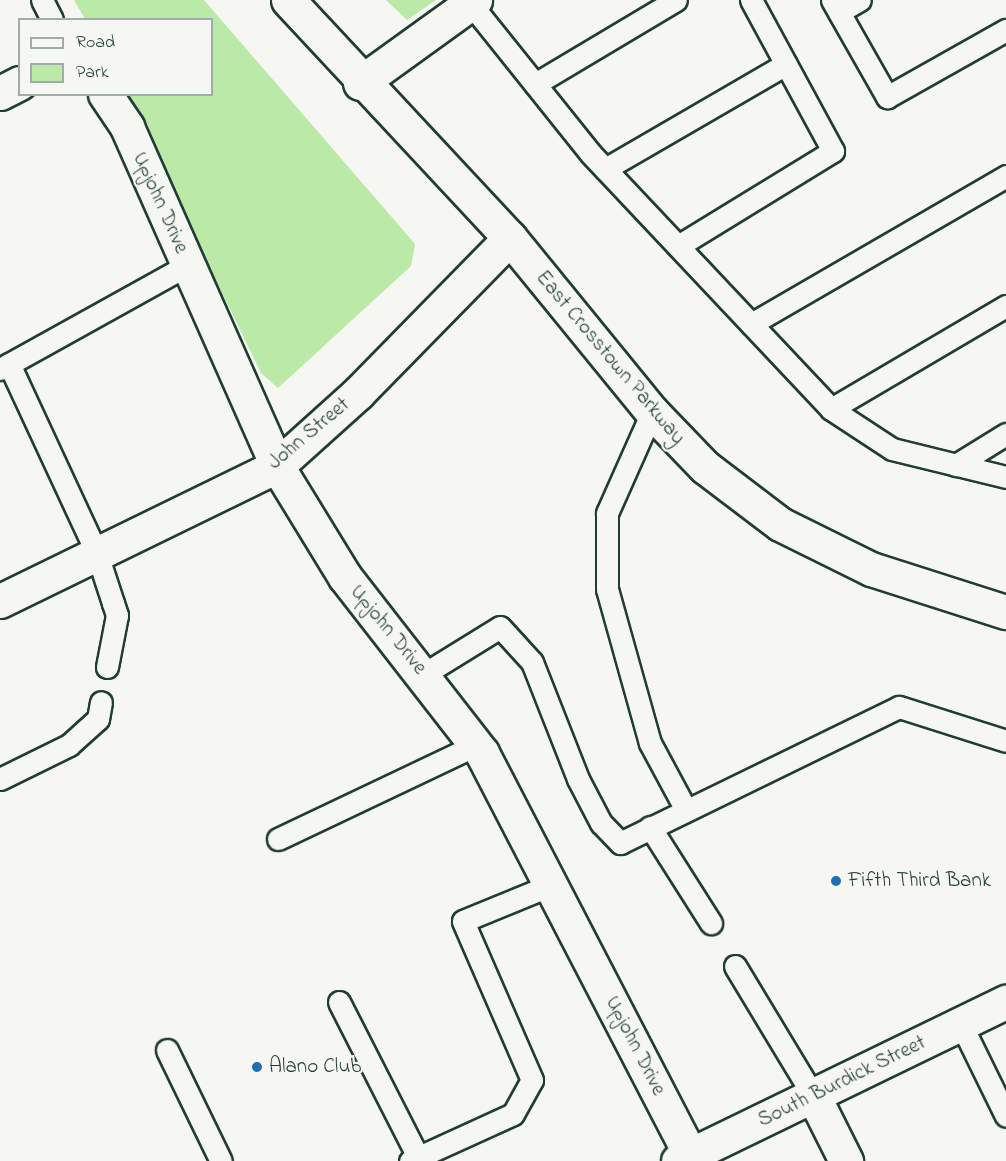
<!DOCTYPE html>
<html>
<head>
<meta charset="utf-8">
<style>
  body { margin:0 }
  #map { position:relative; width:1006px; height:1161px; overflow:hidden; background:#f6f6f2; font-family:"Indie Flower",sans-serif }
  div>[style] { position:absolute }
  .green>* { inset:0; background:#bae9a8 }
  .roads { filter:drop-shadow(2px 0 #1f3d34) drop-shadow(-2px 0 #1f3d34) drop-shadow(0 2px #1f3d34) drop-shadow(0 -2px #1f3d34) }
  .service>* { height:21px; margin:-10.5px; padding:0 10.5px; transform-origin:10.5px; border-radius:10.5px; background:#f6f6f2 }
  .minor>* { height:33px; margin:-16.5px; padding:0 16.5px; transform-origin:16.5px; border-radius:16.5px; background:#f6f6f2 }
  .dots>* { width:16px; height:16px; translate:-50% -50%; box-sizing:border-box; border:3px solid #f6f6f2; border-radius:50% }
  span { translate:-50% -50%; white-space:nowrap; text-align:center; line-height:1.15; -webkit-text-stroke:4.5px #f6f6f2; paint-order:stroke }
  .street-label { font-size:21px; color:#1f3d34 }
  .poi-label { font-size:21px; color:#1f3d34 }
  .left { translate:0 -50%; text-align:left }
  .legend { position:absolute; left:18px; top:18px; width:195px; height:78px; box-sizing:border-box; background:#f6f6f2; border:2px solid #a0aca6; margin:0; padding:8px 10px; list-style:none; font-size:18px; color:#1f3d34 }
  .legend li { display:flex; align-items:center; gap:12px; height:30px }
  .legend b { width:30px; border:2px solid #a0aca6 }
</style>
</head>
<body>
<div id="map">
  <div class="green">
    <i style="clip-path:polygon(74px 0,204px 0,415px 244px,411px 266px,278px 388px,261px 373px,126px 95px,212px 94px,212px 20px,85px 19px)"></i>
    <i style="clip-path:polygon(386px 0,436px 0,407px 20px)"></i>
  </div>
  <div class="roads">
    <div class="service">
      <i style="left:42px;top:0;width:22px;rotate:63deg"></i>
      <i style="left:832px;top:0;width:112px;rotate:60.4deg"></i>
      <i style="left:887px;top:97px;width:137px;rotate:-29.4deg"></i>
      <i style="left:470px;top:3px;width:193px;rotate:51.3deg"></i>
      <i style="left:591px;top:154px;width:350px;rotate:46.7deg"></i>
      <i style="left:831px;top:409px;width:73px;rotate:33.3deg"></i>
      <i style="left:892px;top:449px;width:117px;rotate:13.8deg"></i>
      <i style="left:839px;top:12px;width:24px;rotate:-30deg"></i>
      <i style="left:535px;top:84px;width:164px;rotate:-30.8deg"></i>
      <i style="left:605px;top:169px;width:209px;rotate:-30.1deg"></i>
      <i style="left:678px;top:246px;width:182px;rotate:-31.5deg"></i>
      <i style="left:833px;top:151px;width:172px;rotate:-118.5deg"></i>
      <i style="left:751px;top:324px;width:295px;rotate:-30.1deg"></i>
      <i style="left:9px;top:364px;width:209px;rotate:65.1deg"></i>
      <i style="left:97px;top:554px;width:52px;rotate:71.9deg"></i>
      <i style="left:113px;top:603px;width:13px;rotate:72deg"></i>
      <i style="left:117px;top:615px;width:53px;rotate:100.9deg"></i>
      <i style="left:0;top:369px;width:215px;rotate:-29deg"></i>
      <i style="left:831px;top:409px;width:203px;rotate:-30.5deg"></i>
      <i style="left:652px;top:412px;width:111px;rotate:114deg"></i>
      <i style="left:607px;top:513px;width:76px;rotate:90deg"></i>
      <i style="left:607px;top:589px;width:160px;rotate:74.4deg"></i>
      <i style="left:650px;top:743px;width:74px;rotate:61.7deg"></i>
      <i style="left:956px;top:465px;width:59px;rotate:-31.8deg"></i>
      <i style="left:424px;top:674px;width:89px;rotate:-31.7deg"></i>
      <i style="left:500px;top:627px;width:47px;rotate:47.6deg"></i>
      <i style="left:532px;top:662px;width:126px;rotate:68.5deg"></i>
      <i style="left:578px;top:779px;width:50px;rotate:62.4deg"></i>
      <i style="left:601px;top:823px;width:28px;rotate:46deg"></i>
      <i style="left:620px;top:843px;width:310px;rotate:-26deg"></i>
      <i style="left:899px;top:707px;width:112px;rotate:17.6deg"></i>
      <i style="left:0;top:779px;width:77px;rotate:-26.2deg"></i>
      <i style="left:69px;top:745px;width:39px;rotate:-42deg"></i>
      <i style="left:98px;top:719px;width:17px;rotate:-80deg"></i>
      <i style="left:650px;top:827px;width:114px;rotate:57.6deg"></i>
      <i style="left:278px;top:839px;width:219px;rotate:-25.4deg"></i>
      <i style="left:735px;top:966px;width:153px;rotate:58.9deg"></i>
      <i style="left:339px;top:1002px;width:174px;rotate:63deg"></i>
      <i style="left:961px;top:1024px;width:102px;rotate:63.9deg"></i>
      <i style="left:167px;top:1050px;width:123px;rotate:64.1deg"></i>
      <i style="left:410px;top:1161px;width:113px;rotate:-24.5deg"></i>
      <i style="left:513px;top:1114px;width:39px;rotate:-61deg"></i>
      <i style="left:532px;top:1080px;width:173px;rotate:-113.5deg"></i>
      <i style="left:463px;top:921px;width:97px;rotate:-22.3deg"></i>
    </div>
    <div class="minor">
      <i style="left:288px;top:0;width:325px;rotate:47deg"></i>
      <i style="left:510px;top:238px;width:225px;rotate:50.8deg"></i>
      <i style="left:652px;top:412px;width:76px;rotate:46.1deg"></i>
      <i style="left:705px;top:467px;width:94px;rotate:37.2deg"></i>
      <i style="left:780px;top:524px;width:102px;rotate:26.3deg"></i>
      <i style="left:871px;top:569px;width:142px;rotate:17.7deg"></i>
      <i style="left:360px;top:83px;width:142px;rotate:-35.8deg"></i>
      <i style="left:0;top:93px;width:22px;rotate:-27deg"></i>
      <i style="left:105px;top:94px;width:40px;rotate:56deg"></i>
      <i style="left:127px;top:127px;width:371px;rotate:66.1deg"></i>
      <i style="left:277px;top:466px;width:130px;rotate:58.5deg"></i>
      <i style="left:345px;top:577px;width:223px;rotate:52.1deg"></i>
      <i style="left:482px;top:753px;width:453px;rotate:62.6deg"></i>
      <i style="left:0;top:601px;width:308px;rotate:-26deg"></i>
      <i style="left:277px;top:466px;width:109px;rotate:-42deg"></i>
      <i style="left:358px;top:393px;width:217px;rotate:-45.6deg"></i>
      <i style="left:814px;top:1097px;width:72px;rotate:63.4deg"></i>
      <i style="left:678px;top:1161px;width:365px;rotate:-25.9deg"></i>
    </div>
  </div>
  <div class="dots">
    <i style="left:836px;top:881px;background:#1f6fb2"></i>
    <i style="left:257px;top:1067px;background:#1f6fb2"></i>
  </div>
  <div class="street-label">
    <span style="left:160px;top:203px;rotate:66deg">Upjohn Drive</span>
    <span style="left:610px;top:358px;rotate:50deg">East Crosstown Parkway</span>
    <span style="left:309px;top:434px;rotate:-40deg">John Street</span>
    <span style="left:388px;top:630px;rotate:51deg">Upjohn Drive</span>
    <span style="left:635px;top:1046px;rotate:63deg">Upjohn Drive</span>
    <span style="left:842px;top:1082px;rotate:-26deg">South Burdick Street</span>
  </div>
  <div class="poi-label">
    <span class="left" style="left:848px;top:881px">Fifth Third Bank</span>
    <span class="left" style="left:269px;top:1067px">Alano Club</span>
  </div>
  <ul class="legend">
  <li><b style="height:8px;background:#f6f6f2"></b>Road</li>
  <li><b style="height:16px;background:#bae9a8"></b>Park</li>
  </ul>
</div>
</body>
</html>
